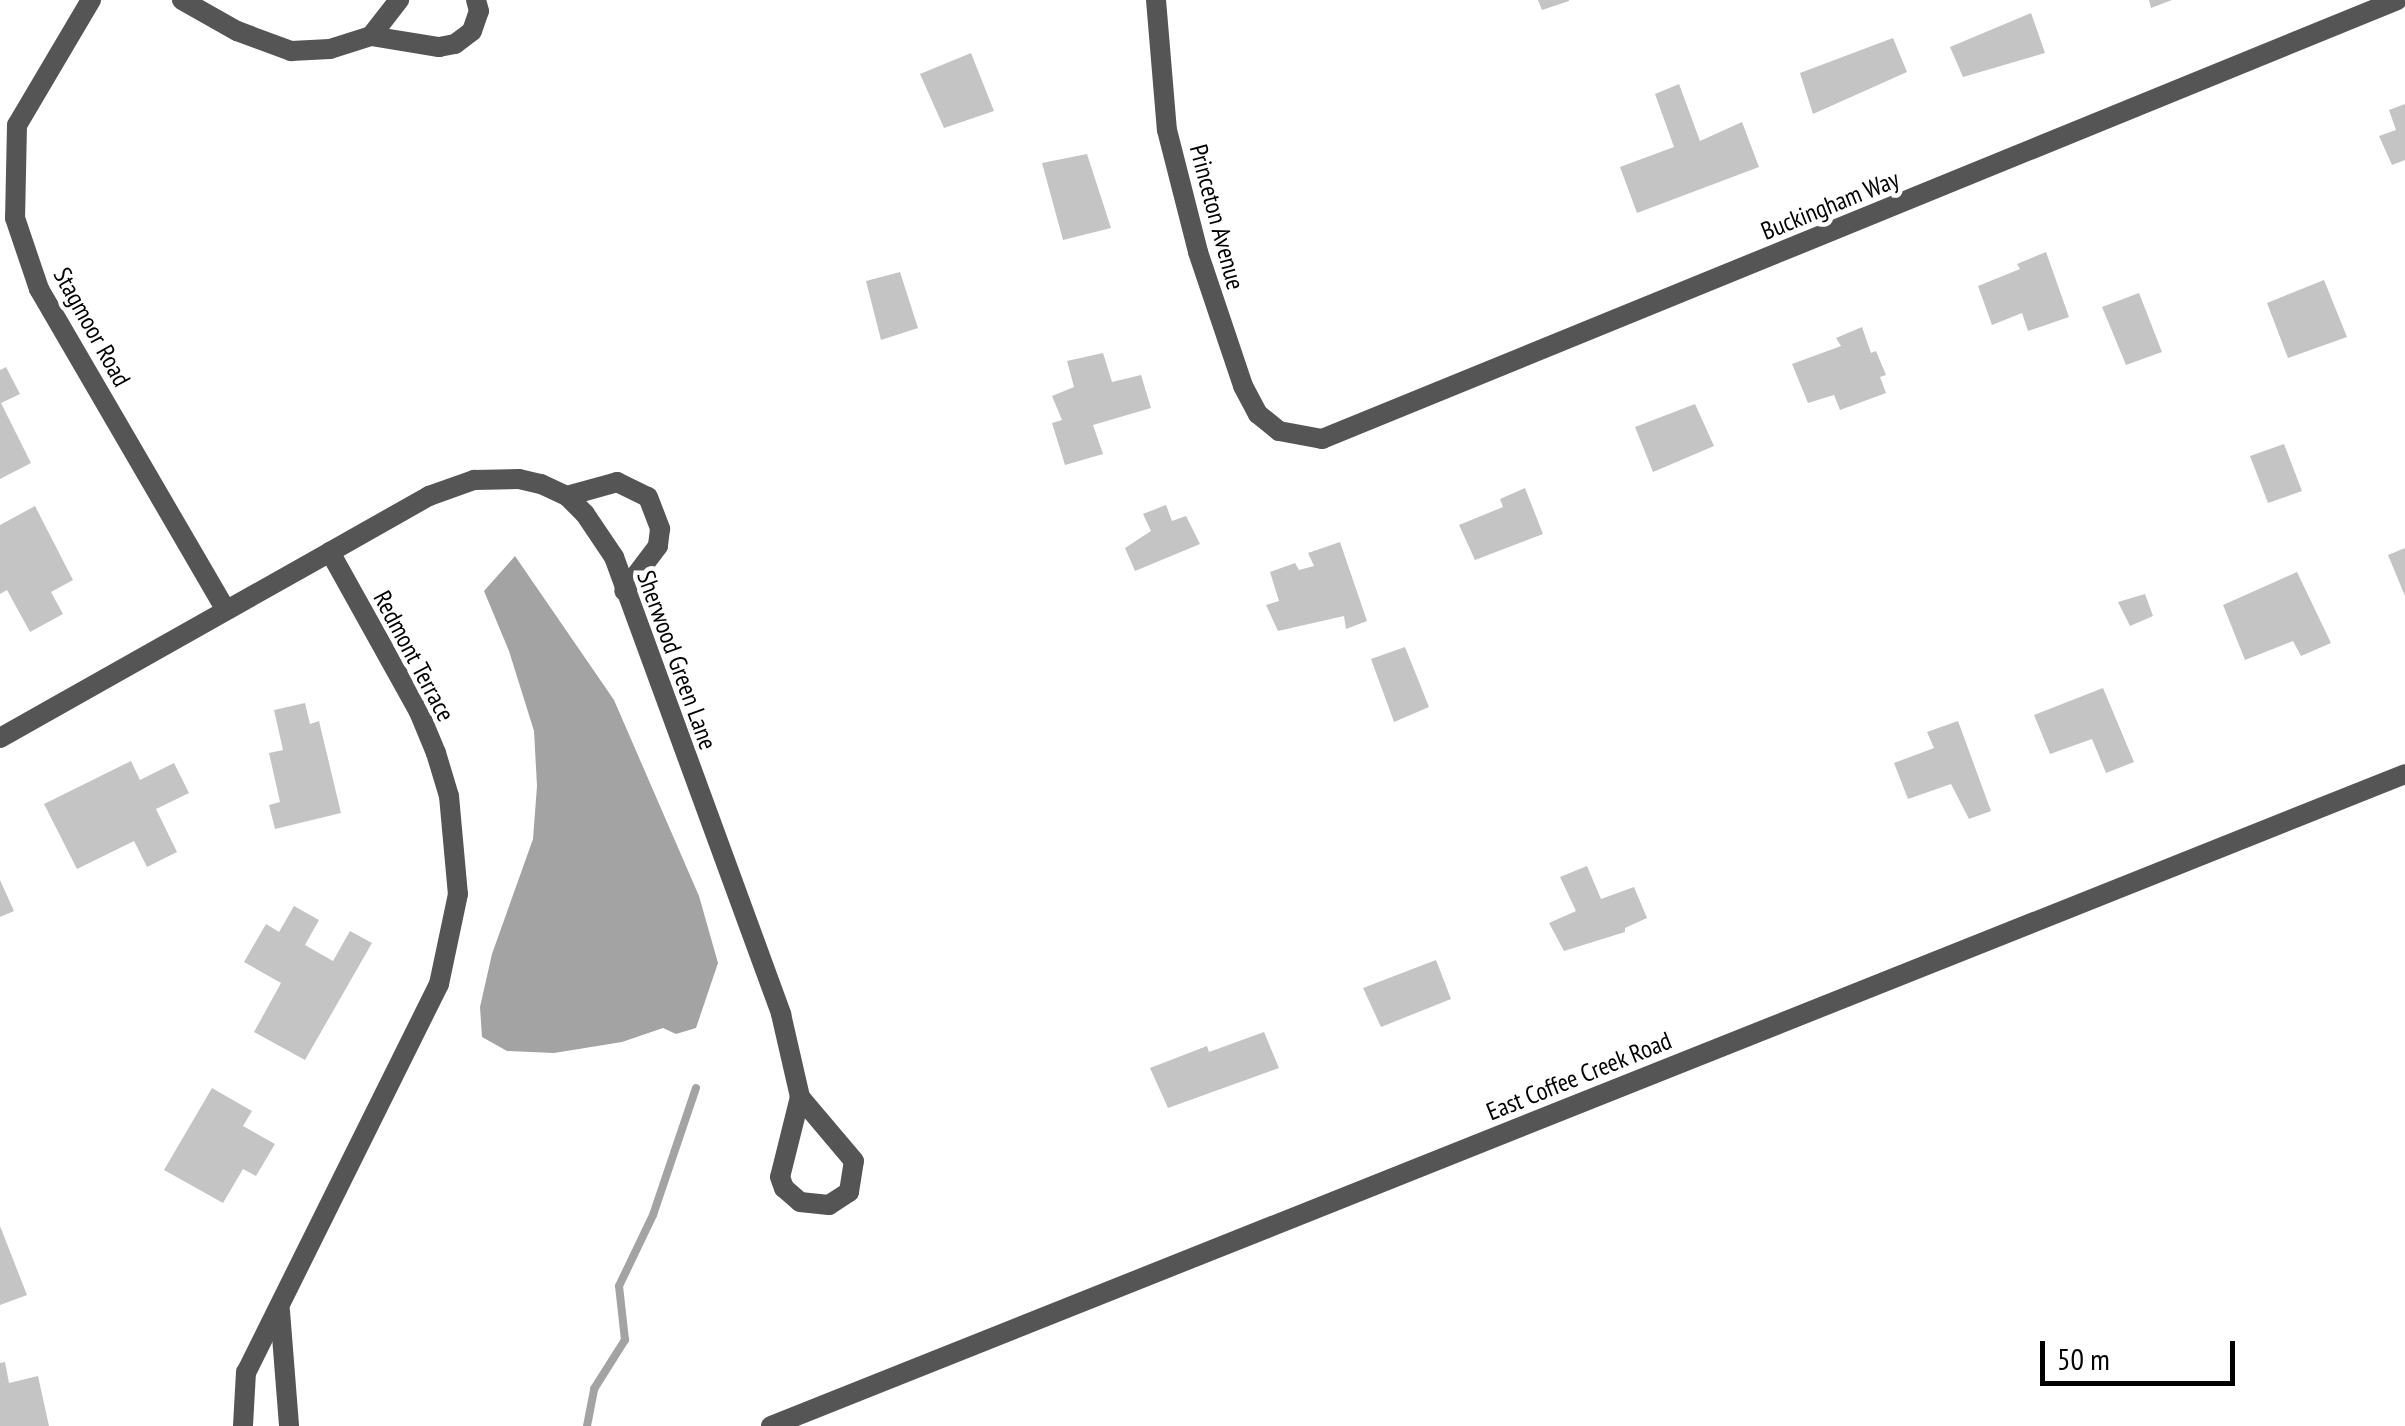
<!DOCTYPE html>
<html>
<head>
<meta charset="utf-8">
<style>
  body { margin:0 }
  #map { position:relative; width:2405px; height:1426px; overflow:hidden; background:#fff; font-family:"PT Sans Narrow",sans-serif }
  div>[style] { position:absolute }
  .water>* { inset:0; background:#a3a3a3 }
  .stream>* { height:8px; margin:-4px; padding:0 4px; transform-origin:4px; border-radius:4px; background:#a3a3a3 }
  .building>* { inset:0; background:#c4c4c4 }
  .minor>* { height:20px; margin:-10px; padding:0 10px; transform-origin:10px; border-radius:10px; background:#555 }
  .tertiary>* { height:20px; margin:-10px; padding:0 10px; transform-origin:10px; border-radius:10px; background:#555 }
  span { translate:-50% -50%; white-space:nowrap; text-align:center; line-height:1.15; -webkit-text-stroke:9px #fff; paint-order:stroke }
  .street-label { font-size:25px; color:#000 }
  .scale { position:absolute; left:2040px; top:1341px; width:195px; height:45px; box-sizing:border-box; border:5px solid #000; border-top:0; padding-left:12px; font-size:30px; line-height:35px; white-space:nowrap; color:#000; -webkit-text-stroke:8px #fff; paint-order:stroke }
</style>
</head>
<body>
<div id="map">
  <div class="water">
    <i style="clip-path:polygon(515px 556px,614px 700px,699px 896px,718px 963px,696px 1028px,676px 1034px,663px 1028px,622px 1042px,554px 1053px,507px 1051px,482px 1037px,480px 1007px,492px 954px,533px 839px,537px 786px,534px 731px,509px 651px,484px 591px)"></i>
  </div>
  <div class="stream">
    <i style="left:587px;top:1426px;width:38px;rotate:-79deg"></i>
    <i style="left:594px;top:1389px;width:58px;rotate:-57.7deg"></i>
    <i style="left:625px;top:1340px;width:54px;rotate:-96.3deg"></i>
    <i style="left:619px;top:1286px;width:79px;rotate:-64.4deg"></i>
    <i style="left:653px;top:1215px;width:134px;rotate:-71.3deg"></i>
  </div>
  <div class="building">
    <i style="clip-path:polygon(1538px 0,1569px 0,1569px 1px,1542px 10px)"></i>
    <i style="clip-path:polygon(2149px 0,2172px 0,2151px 8px)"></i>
    <i style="clip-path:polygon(2031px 13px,2045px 53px,1963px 77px,1950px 47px)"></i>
    <i style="clip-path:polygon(1893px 38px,1907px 72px,1813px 114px,1800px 73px)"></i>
    <i style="clip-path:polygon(971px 53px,994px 111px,944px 128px,920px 74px)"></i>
    <i style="clip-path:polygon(1679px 84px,1700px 141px,1742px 122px,1759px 167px,1637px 213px,1620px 167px,1674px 147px,1655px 94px)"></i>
    <i style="clip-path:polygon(2405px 104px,2405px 160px,2392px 165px,2379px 136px,2396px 130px,2389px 110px)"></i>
    <i style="clip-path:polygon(1087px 154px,1111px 228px,1063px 240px,1042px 163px)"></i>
    <i style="clip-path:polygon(2046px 252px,2069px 317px,2028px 331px,2022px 313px,1992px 325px,1978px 286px,2020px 269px,2017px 264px)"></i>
    <i style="clip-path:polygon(900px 272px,918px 328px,881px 340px,866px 281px)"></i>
    <i style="clip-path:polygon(2324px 280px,2347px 337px,2288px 358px,2267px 303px)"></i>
    <i style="clip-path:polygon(2139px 293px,2162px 352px,2126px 365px,2102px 307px)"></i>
    <i style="clip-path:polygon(1862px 327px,1871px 353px,1876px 351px,1886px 375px,1880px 377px,1886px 393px,1840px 410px,1834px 395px,1808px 403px,1792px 364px,1841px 346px,1836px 338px)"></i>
    <i style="clip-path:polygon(1103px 353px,1112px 382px,1141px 375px,1151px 408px,1093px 425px,1103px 454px,1065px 465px,1052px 423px,1062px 420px,1052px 396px,1074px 387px,1067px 361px)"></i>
    <i style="clip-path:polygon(6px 367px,20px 394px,1px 403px,31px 463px,0 479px,0 370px)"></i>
    <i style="clip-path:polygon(1695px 404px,1714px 446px,1653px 472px,1635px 427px)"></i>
    <i style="clip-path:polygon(2284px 444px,2302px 491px,2268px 503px,2250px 456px)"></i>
    <i style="clip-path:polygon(1525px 488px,1543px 534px,1475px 560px,1459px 525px,1503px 507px,1500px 499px)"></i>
    <i style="clip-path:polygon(1166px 505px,1172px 521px,1186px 516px,1200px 544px,1135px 571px,1125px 548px,1151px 531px,1143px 514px)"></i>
    <i style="clip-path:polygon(35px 506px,73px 580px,51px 592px,63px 614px,30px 632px,7px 590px,0 594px,0 525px)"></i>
    <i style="clip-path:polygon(1340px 542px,1367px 621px,1346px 629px,1344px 616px,1278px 631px,1266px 605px,1279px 601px,1270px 572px,1295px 563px,1299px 570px,1314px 566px,1308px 553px)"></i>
    <i style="clip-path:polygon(2405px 548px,2405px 596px,2388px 555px)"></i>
    <i style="clip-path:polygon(2297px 572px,2331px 643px,2301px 656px,2293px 641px,2245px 660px,2223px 605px)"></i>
    <i style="clip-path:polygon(2145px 594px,2153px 616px,2130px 626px,2118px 602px)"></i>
    <i style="clip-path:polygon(1405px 647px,1429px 707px,1394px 722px,1371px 659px)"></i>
    <i style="clip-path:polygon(2103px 688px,2134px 762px,2106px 773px,2092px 739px,2050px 754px,2034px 715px)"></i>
    <i style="clip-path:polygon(305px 703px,310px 724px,319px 721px,341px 813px,275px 829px,269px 805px,280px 802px,269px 753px,283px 750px,274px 710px)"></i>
    <i style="clip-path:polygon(1958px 721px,1991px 811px,1969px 819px,1951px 784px,1908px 799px,1894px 763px,1934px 748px,1927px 732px)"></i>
    <i style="clip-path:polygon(131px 761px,140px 780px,174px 763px,189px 793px,156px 809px,177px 852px,147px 867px,134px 841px,77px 869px,44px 804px)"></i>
    <i style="clip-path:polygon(1587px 866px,1601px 899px,1634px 887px,1647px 918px,1625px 928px,1625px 932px,1564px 951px,1549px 923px,1576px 911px,1560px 877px)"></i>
    <i style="clip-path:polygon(0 880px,14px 911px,0 917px)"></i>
    <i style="clip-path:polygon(294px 906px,319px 920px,305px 945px,333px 961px,350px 931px,372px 943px,305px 1060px,254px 1032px,281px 983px,244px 962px,266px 924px,279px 932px)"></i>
    <i style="clip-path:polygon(1436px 960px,1451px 999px,1381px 1027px,1363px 988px)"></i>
    <i style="clip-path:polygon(1264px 1032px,1279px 1068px,1168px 1108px,1150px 1068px,1207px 1046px,1209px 1052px)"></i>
    <i style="clip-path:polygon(212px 1088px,252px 1111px,243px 1126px,275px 1144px,256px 1176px,243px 1169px,223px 1203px,164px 1170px)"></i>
    <i style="clip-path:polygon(0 1226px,27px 1295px,0 1305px)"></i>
    <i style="clip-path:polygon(5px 1362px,9px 1383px,38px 1376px,49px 1426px,0 1426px,0 1363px)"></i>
  </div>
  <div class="minor">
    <i style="left:91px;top:0;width:145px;rotate:120.6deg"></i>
    <i style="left:17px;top:125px;width:93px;rotate:91.2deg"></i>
    <i style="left:15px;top:218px;width:75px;rotate:71.3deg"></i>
    <i style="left:39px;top:289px;width:371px;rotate:59.8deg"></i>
    <i style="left:182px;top:0;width:63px;rotate:29.4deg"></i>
    <i style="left:237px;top:31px;width:58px;rotate:20.3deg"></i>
    <i style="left:291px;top:51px;width:39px;rotate:-3deg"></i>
    <i style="left:330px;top:49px;width:43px;rotate:-17.6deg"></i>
    <i style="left:371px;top:36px;width:69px;rotate:9.2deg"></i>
    <i style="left:439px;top:47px;width:16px;rotate:-11deg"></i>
    <i style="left:455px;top:44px;width:21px;rotate:-37deg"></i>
    <i style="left:472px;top:31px;width:21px;rotate:-71deg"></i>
    <i style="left:479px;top:11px;width:11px;rotate:-105deg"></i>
    <i style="left:1156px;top:0;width:130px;rotate:85.2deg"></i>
    <i style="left:1167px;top:130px;width:126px;rotate:75.7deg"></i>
    <i style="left:1198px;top:252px;width:141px;rotate:71.4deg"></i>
    <i style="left:1243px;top:386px;width:32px;rotate:62deg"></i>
    <i style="left:1258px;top:414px;width:27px;rotate:39deg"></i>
    <i style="left:1279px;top:431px;width:44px;rotate:10.5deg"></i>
    <i style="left:1322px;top:439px;width:1161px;rotate:-22.21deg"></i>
    <i style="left:371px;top:36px;width:46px;rotate:-52.1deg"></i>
    <i style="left:567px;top:496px;width:52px;rotate:-15.6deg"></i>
    <i style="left:617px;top:482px;width:34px;rotate:26deg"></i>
    <i style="left:648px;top:497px;width:34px;rotate:69deg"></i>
    <i style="left:660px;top:529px;width:17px;rotate:97deg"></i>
    <i style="left:658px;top:546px;width:56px;rotate:127.1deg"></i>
    <i style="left:330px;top:552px;width:114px;rotate:-29.5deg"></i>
    <i style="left:429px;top:496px;width:48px;rotate:-19.6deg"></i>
    <i style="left:474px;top:480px;width:45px;rotate:-1.3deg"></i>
    <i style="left:519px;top:479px;width:23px;rotate:13deg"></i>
    <i style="left:541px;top:484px;width:29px;rotate:25deg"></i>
    <i style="left:567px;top:496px;width:25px;rotate:45deg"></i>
    <i style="left:585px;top:514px;width:52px;rotate:56deg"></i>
    <i style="left:614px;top:557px;width:487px;rotate:69.9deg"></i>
    <i style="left:781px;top:1014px;width:85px;rotate:77.1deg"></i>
    <i style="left:800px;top:1097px;width:82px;rotate:104deg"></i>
    <i style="left:780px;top:1177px;width:12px;rotate:70deg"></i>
    <i style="left:784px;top:1188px;width:21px;rotate:41deg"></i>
    <i style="left:800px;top:1202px;width:29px;rotate:6deg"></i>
    <i style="left:829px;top:1205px;width:24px;rotate:-33deg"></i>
    <i style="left:849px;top:1192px;width:31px;rotate:-81deg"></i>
    <i style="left:854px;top:1161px;width:84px;rotate:-130.2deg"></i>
    <i style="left:0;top:738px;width:379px;rotate:-29.4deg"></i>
    <i style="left:330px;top:552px;width:183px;rotate:60.9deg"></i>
    <i style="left:419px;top:712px;width:44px;rotate:67.5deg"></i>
    <i style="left:436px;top:753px;width:45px;rotate:73.2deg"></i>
    <i style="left:449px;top:796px;width:98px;rotate:84.8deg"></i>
    <i style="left:458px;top:894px;width:92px;rotate:101.9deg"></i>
    <i style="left:439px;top:984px;width:433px;rotate:116.4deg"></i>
    <i style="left:246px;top:1372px;width:54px;rotate:93.2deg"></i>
    <i style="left:280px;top:1311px;width:115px;rotate:85.5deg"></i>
  </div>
  <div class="tertiary">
    <i style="left:771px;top:1426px;width:1759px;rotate:-21.75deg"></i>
  </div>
  <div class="street-label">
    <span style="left:1830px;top:205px;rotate:-22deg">Buckingham Way</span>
    <span style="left:1217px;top:217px;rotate:75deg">Princeton Avenue</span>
    <span style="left:92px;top:327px;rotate:61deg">Stagmoor Road</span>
    <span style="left:414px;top:656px;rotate:62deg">Redmont Terrace</span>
    <span style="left:677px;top:660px;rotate:70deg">Sherwood Green Lane</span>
    <span style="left:1579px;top:1076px;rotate:-22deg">East Coffee Creek Road</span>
  </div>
  <div class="scale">50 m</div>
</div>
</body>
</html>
